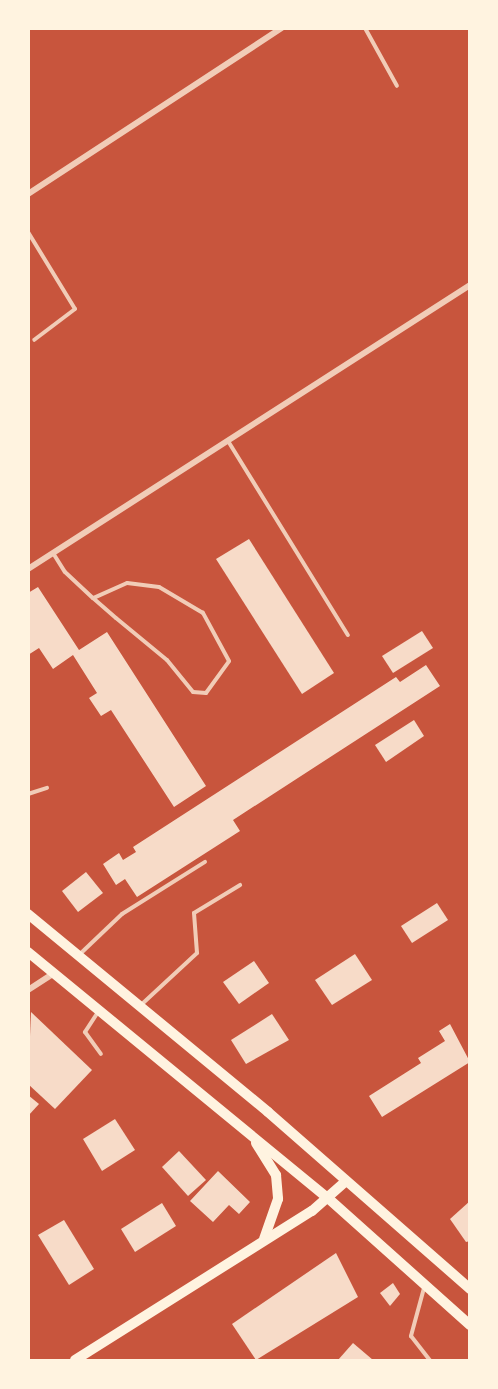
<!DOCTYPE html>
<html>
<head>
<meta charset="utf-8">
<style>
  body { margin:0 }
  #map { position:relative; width:498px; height:1389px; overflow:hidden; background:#c8553d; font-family:"Exo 2",sans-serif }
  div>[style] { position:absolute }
  .building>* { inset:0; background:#f7dbc8 }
  .service>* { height:4px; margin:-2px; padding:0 2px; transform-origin:2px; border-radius:2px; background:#f1ccb7 }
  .minor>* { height:6px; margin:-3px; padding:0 3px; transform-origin:3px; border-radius:3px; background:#f1ccb7 }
  .secondary>* { height:10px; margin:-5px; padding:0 5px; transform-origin:5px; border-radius:5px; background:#fff3e0 }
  span { translate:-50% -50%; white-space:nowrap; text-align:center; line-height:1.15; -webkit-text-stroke:6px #fff3e0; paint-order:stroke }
  .frame { position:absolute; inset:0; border:30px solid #fff3e0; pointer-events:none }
</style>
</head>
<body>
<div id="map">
  <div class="building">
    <i style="clip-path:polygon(249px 539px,334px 673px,302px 694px,216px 559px)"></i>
    <i style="clip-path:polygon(38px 587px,79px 650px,107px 632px,206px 786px,174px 807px,111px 710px,101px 716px,89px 698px,97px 693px,73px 655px,53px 669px,39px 648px,28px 655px,28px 593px)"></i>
    <i style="clip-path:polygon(422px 631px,433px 648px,393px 673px,382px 656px)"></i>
    <i style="clip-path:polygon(426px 665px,440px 686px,233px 820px,240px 831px,137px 897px,125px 879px,116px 885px,103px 864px,119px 853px,123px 860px,136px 852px,133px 847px,396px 677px,400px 682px)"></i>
    <i style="clip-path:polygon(414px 720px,424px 736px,386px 762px,375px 745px)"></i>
    <i style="clip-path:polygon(86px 872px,103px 893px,78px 912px,62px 891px)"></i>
    <i style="clip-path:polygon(437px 903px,448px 920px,412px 943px,401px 926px)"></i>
    <i style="clip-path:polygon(355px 954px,372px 980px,332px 1005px,315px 980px)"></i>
    <i style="clip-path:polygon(254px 961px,269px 983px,239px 1004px,223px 982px)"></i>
    <i style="clip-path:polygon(31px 1012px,92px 1070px,55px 1109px,28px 1084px)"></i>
    <i style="clip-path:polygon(272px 1014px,289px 1040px,246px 1064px,231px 1040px)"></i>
    <i style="clip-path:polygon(450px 1024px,470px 1062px,382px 1117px,369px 1096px,421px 1063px,418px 1058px,445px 1041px,439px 1031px)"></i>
    <i style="clip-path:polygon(28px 1095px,39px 1104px,28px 1116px)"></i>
    <i style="clip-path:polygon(115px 1119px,135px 1150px,102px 1171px,83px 1139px)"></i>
    <i style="clip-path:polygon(179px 1151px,206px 1180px,188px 1196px,162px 1167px)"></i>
    <i style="clip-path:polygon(218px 1171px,250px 1202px,239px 1214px,229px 1205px,213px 1222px,190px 1201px)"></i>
    <i style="clip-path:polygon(470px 1201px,470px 1241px,466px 1242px,450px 1219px)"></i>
    <i style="clip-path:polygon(162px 1203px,176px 1226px,135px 1252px,121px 1229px)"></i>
    <i style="clip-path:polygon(64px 1220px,94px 1269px,69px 1285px,38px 1235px)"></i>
    <i style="clip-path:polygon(336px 1253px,358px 1297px,256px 1360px,232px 1324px)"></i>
    <i style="clip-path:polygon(393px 1283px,400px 1294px,390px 1306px,380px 1293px)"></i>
    <i style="clip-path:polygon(353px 1343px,373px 1360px,338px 1360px)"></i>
  </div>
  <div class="service">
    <i style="left:365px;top:28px;width:66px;rotate:61.1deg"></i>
    <i style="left:28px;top:232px;width:90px;rotate:58.6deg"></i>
    <i style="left:75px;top:309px;width:51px;rotate:142.9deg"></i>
    <i style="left:228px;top:441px;width:228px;rotate:58.3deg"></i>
    <i style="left:53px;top:553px;width:22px;rotate:58deg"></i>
    <i style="left:65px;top:572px;width:38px;rotate:43deg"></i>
    <i style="left:93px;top:598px;width:30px;rotate:41deg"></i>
    <i style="left:116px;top:618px;width:66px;rotate:39.5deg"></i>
    <i style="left:167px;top:660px;width:41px;rotate:50.9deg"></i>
    <i style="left:193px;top:692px;width:13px;rotate:4deg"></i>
    <i style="left:206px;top:693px;width:39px;rotate:-54deg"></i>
    <i style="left:229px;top:661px;width:55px;rotate:-118.4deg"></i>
    <i style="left:203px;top:613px;width:51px;rotate:-149.4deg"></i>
    <i style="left:159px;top:587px;width:32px;rotate:-173deg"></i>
    <i style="left:127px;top:583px;width:37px;rotate:156deg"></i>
    <i style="left:28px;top:794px;width:20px;rotate:-18deg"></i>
    <i style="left:80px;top:954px;width:58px;rotate:-43.6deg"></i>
    <i style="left:122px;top:914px;width:98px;rotate:-32.1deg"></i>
    <i style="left:142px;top:1004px;width:75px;rotate:-42.8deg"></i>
    <i style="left:197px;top:953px;width:40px;rotate:-94.3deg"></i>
    <i style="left:194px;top:913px;width:54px;rotate:-31.3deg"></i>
    <i style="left:98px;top:1012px;width:24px;rotate:123deg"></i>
    <i style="left:85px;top:1032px;width:27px;rotate:54deg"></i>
    <i style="left:424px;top:1288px;width:50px;rotate:105.2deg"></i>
    <i style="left:411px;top:1336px;width:31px;rotate:52deg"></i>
  </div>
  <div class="minor">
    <i style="left:28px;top:194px;width:303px;rotate:-33.2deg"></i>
    <i style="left:28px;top:569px;width:525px;rotate:-32.72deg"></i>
    <i style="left:28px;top:990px;width:31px;rotate:-33deg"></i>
  </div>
  <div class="secondary">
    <i style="left:28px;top:914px;width:311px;rotate:39.5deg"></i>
    <i style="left:268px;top:1112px;width:269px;rotate:41.2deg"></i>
    <i style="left:28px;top:952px;width:389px;rotate:39.4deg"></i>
    <i style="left:329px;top:1199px;width:189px;rotate:41.8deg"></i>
    <i style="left:256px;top:1143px;width:38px;rotate:58deg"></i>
    <i style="left:276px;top:1175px;width:24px;rotate:85deg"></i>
    <i style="left:278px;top:1199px;width:42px;rotate:109.3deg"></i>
    <i style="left:75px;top:1360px;width:280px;rotate:-32.2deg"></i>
    <i style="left:312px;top:1211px;width:45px;rotate:-41.4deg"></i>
  </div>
  <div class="frame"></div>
</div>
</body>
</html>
